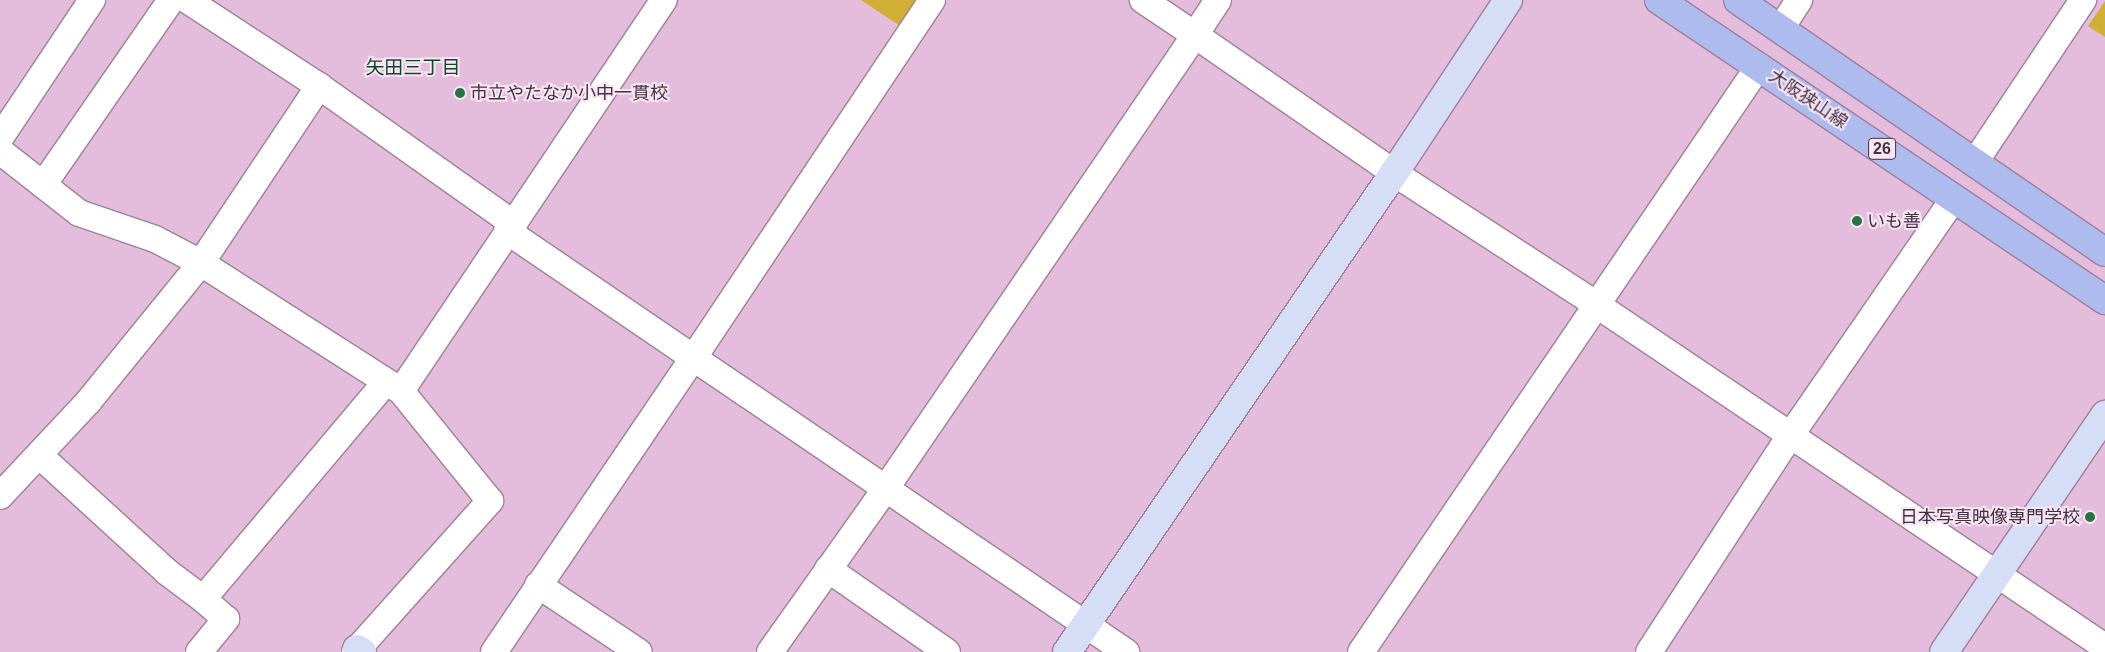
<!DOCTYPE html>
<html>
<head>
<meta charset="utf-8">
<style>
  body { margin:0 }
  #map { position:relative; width:2105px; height:652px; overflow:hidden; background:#e4bddd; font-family:Arial,"Noto Sans JP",sans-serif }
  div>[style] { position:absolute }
  .green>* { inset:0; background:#d1af36 }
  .roads { filter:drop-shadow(1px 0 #a17e9b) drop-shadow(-1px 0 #a17e9b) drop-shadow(0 1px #a17e9b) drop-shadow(0 -1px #a17e9b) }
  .street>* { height:26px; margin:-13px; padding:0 13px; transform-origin:13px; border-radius:13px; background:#fff }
  .secondary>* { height:28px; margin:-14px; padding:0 14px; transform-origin:14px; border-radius:14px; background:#d6ddf7 }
  .primary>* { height:28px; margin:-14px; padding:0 14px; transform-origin:14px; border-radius:14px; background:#aebbee }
  .dots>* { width:14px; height:14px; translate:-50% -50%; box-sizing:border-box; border:2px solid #f9e5f5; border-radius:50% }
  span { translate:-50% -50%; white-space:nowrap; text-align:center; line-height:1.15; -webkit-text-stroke:4px #f9e5f5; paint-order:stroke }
  .shield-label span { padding:1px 4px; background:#f9e5f5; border:1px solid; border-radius:4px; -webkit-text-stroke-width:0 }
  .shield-label { font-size:16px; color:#42333f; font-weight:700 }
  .poi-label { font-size:18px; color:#42333f }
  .left { translate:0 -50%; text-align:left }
  .right { translate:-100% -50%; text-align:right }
  .street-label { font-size:18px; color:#42333f }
  .neighbourhood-label { font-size:19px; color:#104625 }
</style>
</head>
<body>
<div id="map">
  <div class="green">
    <i style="clip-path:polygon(861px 0,917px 0,900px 26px)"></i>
    <i style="clip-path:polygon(2105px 1px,2105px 37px,2088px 26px)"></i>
  </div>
  <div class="roads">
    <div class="street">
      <i style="left:187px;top:0;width:158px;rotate:33.1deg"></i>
      <i style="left:319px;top:86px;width:239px;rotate:35.3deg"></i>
      <i style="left:1218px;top:0;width:42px;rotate:123.3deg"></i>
      <i style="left:1195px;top:35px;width:242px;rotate:34.7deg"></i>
      <i style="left:1394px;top:173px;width:242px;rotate:33deg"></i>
      <i style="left:1597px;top:305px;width:612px;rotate:33.95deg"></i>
      <i style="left:1781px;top:28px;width:33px;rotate:-57deg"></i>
      <i style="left:0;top:138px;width:166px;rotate:-56.3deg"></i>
      <i style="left:0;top:151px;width:100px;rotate:38.1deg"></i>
      <i style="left:79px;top:213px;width:80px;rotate:18.9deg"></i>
      <i style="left:155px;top:239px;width:52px;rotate:27.6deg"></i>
      <i style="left:201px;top:263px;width:237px;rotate:32.6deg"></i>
      <i style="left:1975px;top:162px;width:195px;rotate:-56.3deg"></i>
      <i style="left:43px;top:185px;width:225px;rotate:-55.3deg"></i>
      <i style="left:507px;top:231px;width:749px;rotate:34.22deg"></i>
      <i style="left:39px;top:455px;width:173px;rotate:42.4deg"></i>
      <i style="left:167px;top:572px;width:45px;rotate:36.9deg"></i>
      <i style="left:0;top:496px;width:129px;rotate:-46.9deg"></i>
      <i style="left:88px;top:402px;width:179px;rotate:-50.9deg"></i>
      <i style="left:201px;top:263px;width:213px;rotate:-56.3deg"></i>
      <i style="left:828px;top:569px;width:145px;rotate:34.9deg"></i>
      <i style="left:538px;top:585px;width:121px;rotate:33.6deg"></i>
      <i style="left:199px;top:652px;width:43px;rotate:-50.7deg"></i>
      <i style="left:226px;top:619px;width:30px;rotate:-139deg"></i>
      <i style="left:203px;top:599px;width:284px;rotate:-49.9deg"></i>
      <i style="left:355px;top:652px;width:203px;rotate:-48.2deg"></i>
      <i style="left:490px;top:501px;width:141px;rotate:-129deg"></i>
      <i style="left:401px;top:391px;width:471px;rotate:-56.1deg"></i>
      <i style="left:494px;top:652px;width:356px;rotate:-55.9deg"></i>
      <i style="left:694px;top:357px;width:429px;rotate:-56.3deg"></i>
      <i style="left:770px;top:652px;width:201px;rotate:-54.7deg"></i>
      <i style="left:886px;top:488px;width:548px;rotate:-55.7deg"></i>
      <i style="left:1195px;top:35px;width:63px;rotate:-146.1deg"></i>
      <i style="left:1361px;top:652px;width:708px;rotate:-55.82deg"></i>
      <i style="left:1649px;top:652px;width:258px;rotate:-56.9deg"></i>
      <i style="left:1790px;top:436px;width:289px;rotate:-55.4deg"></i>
    </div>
    <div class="secondary">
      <i style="left:357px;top:649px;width:6px;rotate:31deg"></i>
      <i style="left:1067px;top:652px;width:580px;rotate:-55.68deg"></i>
      <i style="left:1394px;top:173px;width:207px;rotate:-56.6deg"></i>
      <i style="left:1944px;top:652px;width:287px;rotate:-55.8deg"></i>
    </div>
    <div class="primary">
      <i style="left:1659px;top:0;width:538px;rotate:33.93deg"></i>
      <i style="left:1738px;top:0;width:445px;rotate:34.5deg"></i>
    </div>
  </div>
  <div class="dots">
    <i style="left:460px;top:93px;background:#277443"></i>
    <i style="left:1857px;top:221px;background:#277443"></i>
    <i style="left:2090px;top:517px;background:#277443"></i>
  </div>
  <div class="shield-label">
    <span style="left:1882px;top:149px">26</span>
  </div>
  <div class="poi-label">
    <span class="left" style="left:470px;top:93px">市立やたなか小中一貫校</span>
    <span class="left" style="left:1867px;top:221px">いも善</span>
    <span class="right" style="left:2080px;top:517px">日本写真映像専門学校</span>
  </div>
  <div class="street-label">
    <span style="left:1808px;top:99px;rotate:34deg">大阪狭山線</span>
  </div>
  <div class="neighbourhood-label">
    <span style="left:413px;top:68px">矢田三丁目</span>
  </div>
</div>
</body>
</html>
